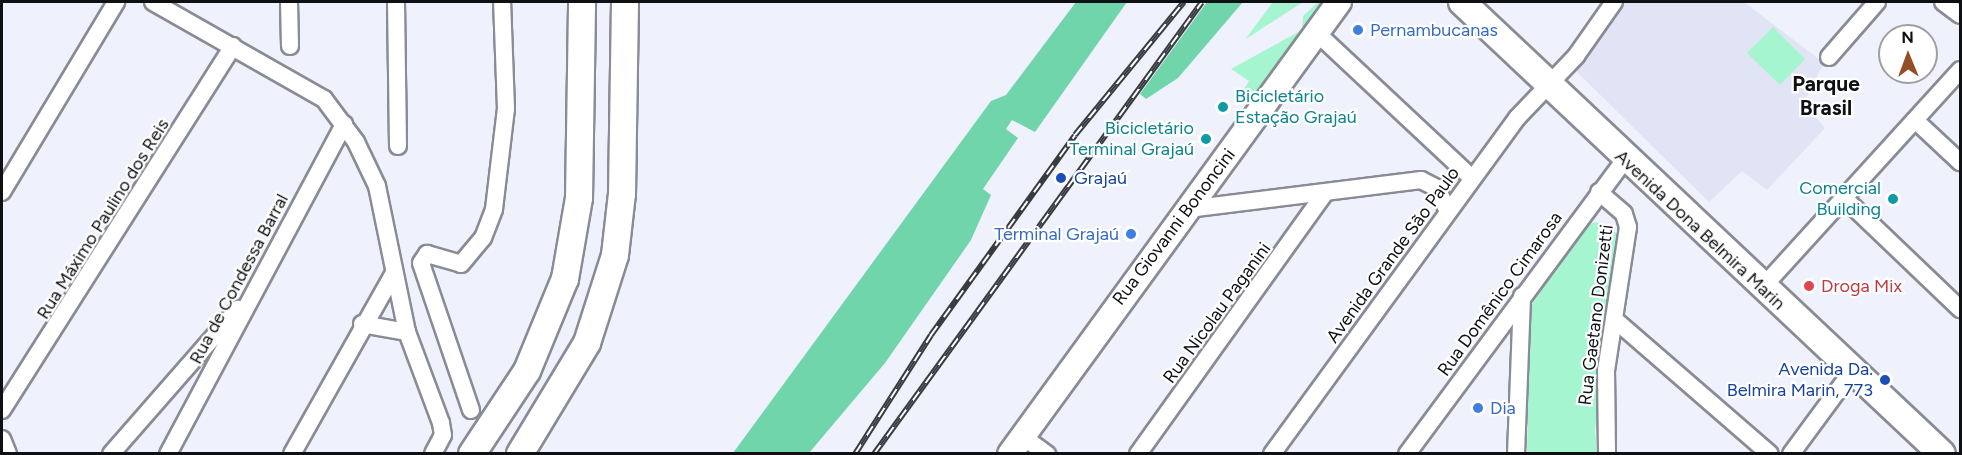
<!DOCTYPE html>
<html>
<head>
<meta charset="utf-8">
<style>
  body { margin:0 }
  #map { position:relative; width:1962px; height:455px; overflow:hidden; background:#eff1fc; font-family:Figtree,sans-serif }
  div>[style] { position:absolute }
  .built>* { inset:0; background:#e0e4f5 }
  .green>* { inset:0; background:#a6f5d1 }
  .forest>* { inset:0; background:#71d5ab }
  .roads { filter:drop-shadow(2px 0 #898b95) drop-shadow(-2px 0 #898b95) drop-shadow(0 2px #898b95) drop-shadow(0 -2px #898b95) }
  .street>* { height:16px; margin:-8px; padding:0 8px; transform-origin:8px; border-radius:8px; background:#fff }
  .secondary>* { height:24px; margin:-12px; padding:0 12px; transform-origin:12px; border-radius:12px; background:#fff }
  .primary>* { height:26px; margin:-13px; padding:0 13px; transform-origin:13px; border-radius:13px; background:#fff }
  .rail>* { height:6px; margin-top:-3px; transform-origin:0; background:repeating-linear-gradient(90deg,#fff 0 11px,#3a3b40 0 22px); box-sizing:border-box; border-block:2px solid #3a3b40 }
  .dots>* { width:16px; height:16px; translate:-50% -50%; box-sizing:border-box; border:3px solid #fff; border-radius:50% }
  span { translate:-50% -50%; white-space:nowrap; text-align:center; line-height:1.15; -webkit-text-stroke:4.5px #fff; paint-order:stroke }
  .shop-label { font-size:18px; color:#366cbe }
  .left { translate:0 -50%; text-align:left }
  .right { translate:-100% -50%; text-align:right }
  .culture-label { font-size:18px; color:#0d838f }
  .transit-label { font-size:18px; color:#164399 }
  .street-label { font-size:18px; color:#0f1013 }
  .health-label { font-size:18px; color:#be3a42 }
  .quarter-label { font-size:21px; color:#0f1013; font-weight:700 }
  .frame { position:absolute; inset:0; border:3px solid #0f1013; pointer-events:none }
  .north { position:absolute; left:1878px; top:24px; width:60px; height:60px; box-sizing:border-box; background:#fff; border:2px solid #9f9fa1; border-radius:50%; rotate:359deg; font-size:16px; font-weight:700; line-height:24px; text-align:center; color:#0f1013 }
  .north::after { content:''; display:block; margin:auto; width:21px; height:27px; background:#944d27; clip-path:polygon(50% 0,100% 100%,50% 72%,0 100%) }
</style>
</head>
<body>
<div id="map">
  <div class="built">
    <i style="clip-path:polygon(1625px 2px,1744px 2px,1824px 63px,1804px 102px,1825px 128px,1767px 190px,1742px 171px,1709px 202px,1572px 67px)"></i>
  </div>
  <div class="green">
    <i style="clip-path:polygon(1273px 2px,1303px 2px,1246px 39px,1247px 37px)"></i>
    <i style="clip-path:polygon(1318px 2px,1330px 2px,1254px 105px,1240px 95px,1249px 81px,1231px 69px,1302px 30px,1303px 16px)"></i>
    <i style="clip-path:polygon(1773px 27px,1805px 59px,1780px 85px,1747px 53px)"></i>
    <i style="clip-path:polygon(1595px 222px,1611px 226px,1619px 237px,1595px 431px,1597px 453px,1527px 454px,1530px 307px,1585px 226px)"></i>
  </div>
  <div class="forest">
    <i style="clip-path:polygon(1076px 2px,1127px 2px,1035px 132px,1012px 120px,1006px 129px,1018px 138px,983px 189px,991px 195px,971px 240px,885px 363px,809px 453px,733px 453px,991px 101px,1006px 95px)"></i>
    <i style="clip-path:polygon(1207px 2px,1243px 2px,1178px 78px,1146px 99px,1140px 94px)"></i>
  </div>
  <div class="roads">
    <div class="street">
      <i style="left:153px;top:2px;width:197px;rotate:29.6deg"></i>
      <i style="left:324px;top:99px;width:54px;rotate:53.3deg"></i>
      <i style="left:356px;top:142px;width:49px;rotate:64.5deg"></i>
      <i style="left:377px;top:186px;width:149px;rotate:78.4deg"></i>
      <i style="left:407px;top:332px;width:97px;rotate:69.5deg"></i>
      <i style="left:441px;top:423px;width:12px;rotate:81deg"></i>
      <i style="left:443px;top:435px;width:21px;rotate:118deg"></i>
      <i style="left:289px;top:2px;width:44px;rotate:88.7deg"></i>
      <i style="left:396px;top:2px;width:144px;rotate:89.2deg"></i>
      <i style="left:1943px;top:2px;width:21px;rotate:37deg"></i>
      <i style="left:1317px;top:33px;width:212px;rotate:43.1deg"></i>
      <i style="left:1829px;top:57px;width:73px;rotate:-48.9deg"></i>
      <i style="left:1915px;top:120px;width:62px;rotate:43deg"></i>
      <i style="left:2px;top:192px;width:222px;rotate:-59deg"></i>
      <i style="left:1599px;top:192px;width:33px;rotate:41deg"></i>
      <i style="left:1624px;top:214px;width:14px;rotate:73deg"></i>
      <i style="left:1628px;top:227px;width:145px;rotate:98.7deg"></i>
      <i style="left:1606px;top:370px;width:84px;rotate:89.3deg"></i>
      <i style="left:1844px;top:198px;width:161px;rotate:43.7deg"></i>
      <i style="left:1188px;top:209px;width:235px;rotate:-7.1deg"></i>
      <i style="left:1421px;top:180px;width:18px;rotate:27deg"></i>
      <i style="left:1437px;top:188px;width:26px;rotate:65deg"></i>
      <i style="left:1761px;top:289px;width:296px;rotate:-47.7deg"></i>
      <i style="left:1614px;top:319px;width:206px;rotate:40.9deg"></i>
      <i style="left:362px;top:324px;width:46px;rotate:10.1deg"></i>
      <i style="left:2px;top:410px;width:431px;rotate:-57.6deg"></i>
      <i style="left:471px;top:410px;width:155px;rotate:-108.8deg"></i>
      <i style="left:421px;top:263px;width:11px;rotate:-56deg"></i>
      <i style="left:427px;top:254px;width:35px;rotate:16deg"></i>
      <i style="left:461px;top:264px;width:34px;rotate:-50deg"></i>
      <i style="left:483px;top:238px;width:31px;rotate:-69deg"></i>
      <i style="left:494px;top:209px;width:101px;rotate:-83.2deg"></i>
      <i style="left:506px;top:109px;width:107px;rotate:-92.1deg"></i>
      <i style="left:1022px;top:436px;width:31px;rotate:36deg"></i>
      <i style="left:2px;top:439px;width:16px;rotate:68deg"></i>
      <i style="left:111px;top:454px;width:193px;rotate:-48.8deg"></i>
      <i style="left:168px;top:454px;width:374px;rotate:-61.9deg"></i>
      <i style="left:292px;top:454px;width:208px;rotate:-60.6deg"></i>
      <i style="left:1138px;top:454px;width:321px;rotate:-54.4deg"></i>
      <i style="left:1272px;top:454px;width:416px;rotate:-53.9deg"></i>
      <i style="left:1517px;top:118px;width:86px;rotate:-46.4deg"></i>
      <i style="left:1576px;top:56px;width:66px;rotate:-54.9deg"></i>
      <i style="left:1407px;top:454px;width:367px;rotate:-53.5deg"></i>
      <i style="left:1516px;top:454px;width:158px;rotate:-87.8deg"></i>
      <i style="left:1791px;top:454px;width:104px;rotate:-53.6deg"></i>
    </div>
    <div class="secondary">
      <i style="left:1010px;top:454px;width:559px;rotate:-53.95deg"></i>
    </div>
    <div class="primary">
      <i style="left:1462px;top:2px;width:659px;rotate:43.28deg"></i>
      <i style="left:472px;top:454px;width:100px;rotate:-56.5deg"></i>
      <i style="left:527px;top:371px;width:100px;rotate:-67.6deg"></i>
      <i style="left:565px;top:279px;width:82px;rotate:-80.2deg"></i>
      <i style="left:579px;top:198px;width:196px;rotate:-89.1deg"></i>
      <i style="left:520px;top:454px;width:130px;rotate:-58.9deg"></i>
      <i style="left:587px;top:343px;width:92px;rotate:-72.3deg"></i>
      <i style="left:615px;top:255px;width:61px;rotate:-83.5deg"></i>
      <i style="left:622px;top:194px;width:192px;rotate:-89.1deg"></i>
    </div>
  </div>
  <div class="rail">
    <i style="left:855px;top:454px;width:141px;rotate:-57.4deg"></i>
    <i style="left:931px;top:335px;width:246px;rotate:-54.2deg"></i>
    <i style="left:1075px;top:135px;width:172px;rotate:-50.7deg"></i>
    <i style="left:874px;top:454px;width:558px;rotate:-54.03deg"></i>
  </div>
  <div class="dots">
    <i style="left:1358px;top:30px;background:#3f7fe0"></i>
    <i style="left:1223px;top:107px;background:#0f9aa8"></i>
    <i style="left:1206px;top:139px;background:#0f9aa8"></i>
    <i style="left:1061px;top:178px;background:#1a4fb4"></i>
    <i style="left:1893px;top:199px;background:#0f9aa8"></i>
    <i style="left:1131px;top:234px;background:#3f7fe0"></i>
    <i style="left:1809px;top:286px;background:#e0444e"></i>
    <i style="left:1885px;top:380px;background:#1a4fb4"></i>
    <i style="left:1478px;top:408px;background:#3f7fe0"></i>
  </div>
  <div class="shop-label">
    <span class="left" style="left:1370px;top:30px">Pernambucanas</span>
    <span class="right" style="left:1119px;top:234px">Terminal Grajaú</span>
    <span class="left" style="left:1490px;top:408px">Dia</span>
  </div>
  <div class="culture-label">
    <span class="left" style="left:1235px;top:107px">Bicicletário<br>Estação Grajaú</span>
    <span class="right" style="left:1194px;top:139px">Bicicletário<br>Terminal Grajaú</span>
    <span class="right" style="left:1881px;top:199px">Comercial<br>Building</span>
  </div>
  <div class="transit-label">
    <span class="left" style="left:1074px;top:178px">Grajaú</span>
    <span class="right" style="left:1873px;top:380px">Avenida Da.<br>Belmira Marin, 773</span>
  </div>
  <div class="street-label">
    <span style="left:103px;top:219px;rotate:-58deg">Rua Máximo Paulino dos Reis</span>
    <span style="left:1174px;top:227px;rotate:-53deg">Rua Giovanni Bononcini</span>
    <span style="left:1700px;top:230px;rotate:43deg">Avenida Dona Belmira Marin</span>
    <span style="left:1393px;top:255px;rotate:-54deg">Avenida Grande São Paulo</span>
    <span style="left:239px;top:279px;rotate:-62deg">Rua de Condessa Barral</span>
    <span style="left:1500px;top:294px;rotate:-54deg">Rua Domênico Cimarosa</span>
    <span style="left:1217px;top:313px;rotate:-54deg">Rua Nicolau Paganini</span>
    <span style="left:1596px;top:315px;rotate:-83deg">Rua Gaetano Donizetti</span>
  </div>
  <div class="health-label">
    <span class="left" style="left:1821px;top:286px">Droga Mix</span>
  </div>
  <div class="quarter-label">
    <span style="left:1826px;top:96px">Parque<br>Brasil</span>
  </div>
  <div class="frame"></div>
  <div class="north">N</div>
</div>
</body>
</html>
